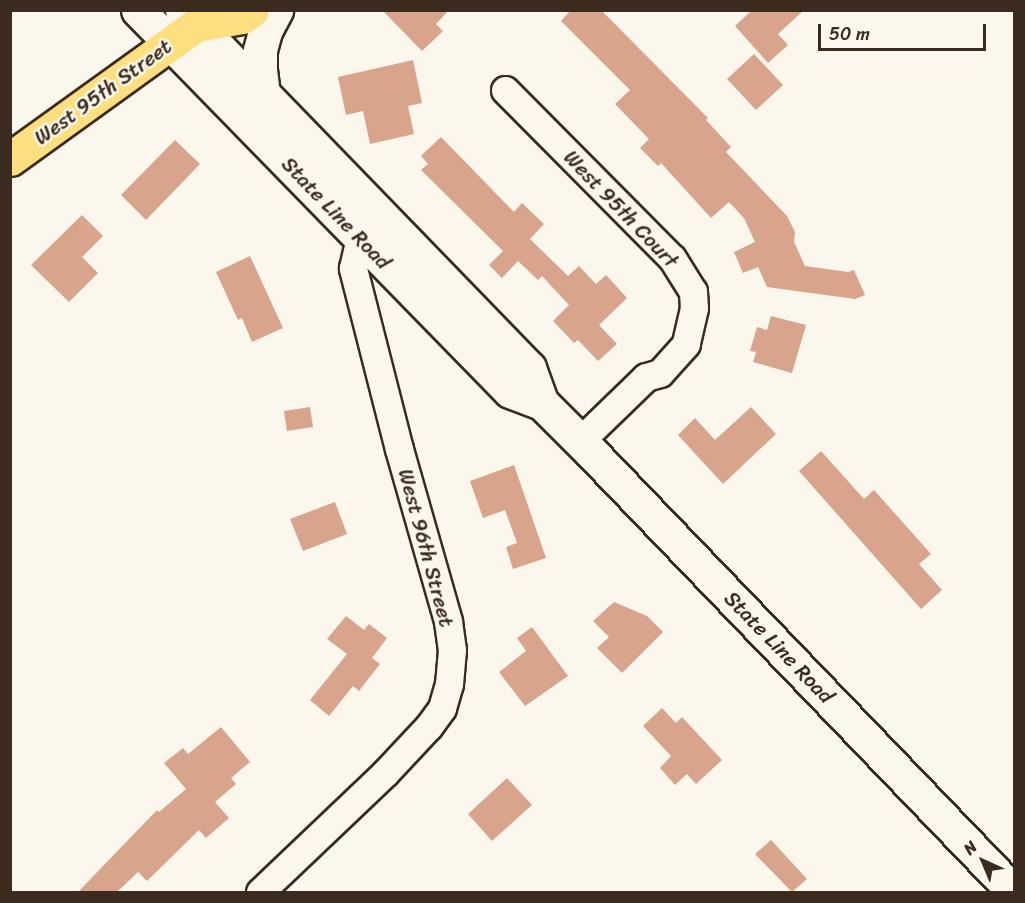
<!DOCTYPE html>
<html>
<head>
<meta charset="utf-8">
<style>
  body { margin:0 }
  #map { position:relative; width:1025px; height:903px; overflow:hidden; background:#fbf7ec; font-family:Sriracha,sans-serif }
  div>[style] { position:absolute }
  .building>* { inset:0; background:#d8a48c }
  .roads { filter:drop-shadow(2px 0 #3b2a1e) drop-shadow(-2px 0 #3b2a1e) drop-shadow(0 2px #3b2a1e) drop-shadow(0 -2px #3b2a1e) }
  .street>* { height:27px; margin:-13.5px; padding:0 13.5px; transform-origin:13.5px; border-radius:13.5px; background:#fbf7ec }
  .secondary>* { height:33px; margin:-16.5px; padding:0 16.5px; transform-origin:16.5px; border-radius:16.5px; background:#fbf7ec }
  .primary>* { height:33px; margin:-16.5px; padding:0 16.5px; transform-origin:16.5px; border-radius:16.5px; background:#fedf80 }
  span { translate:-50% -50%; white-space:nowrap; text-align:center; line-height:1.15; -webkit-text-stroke:5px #fbf7ec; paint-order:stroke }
  .street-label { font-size:21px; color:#3b2a1e }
  .frame { position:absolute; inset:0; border:12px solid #3b2a1e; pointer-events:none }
  .north { position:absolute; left:953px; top:831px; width:60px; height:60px; -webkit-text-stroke:4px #fbf7ec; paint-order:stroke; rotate:316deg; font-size:16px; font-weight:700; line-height:24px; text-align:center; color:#3b2a1e }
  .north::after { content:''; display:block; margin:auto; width:21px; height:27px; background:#3b2a1e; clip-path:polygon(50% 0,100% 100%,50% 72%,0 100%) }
  .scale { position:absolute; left:818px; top:24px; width:168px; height:27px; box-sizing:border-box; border:3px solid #3b2a1e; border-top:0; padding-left:8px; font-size:18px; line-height:21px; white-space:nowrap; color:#3b2a1e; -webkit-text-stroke:4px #fbf7ec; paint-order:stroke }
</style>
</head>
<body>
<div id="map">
  <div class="building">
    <i style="clip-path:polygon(382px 10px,449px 10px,436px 24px,443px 31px,422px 51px)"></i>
    <i style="clip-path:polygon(571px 10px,601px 10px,708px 118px,706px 120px,731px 147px,726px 152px,787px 216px,795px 232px,794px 242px,805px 266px,848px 272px,854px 270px,865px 295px,855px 299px,767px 287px,758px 267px,743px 273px,734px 252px,755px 242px,744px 218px,729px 202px,711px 218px,661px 163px,658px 166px,640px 148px,649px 139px,615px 104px,630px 90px,561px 21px)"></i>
    <i style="clip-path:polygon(752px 10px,804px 10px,778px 34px,788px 45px,768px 63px,735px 26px)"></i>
    <i style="clip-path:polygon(754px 54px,783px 85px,756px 110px,727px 79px)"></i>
    <i style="clip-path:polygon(413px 60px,422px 103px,408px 106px,414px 134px,370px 144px,363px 111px,346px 115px,338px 77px)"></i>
    <i style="clip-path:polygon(441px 137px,514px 212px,522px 203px,544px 224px,530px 239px,568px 276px,579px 266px,596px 284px,606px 275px,627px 298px,599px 325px,617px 344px,598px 361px,578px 340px,574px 343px,553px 321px,569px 305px,542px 276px,538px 280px,518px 261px,502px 278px,489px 265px,503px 251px,421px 170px,428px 164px,421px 156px)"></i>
    <i style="clip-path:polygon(175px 140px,200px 164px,146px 220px,121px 195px)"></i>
    <i style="clip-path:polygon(82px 215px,103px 236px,82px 257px,98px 273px,69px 302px,31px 265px)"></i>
    <i style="clip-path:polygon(250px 256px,283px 328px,252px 342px,242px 318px,238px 320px,216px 272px)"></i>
    <i style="clip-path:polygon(771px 316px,806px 325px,792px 373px,753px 362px,756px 352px,750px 351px,757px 327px,767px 330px)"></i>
    <i style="clip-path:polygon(310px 407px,313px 427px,287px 431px,284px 411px)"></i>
    <i style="clip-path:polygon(751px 407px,776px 434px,723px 484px,678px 435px,695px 418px,715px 440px)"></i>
    <i style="clip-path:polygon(821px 451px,864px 499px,874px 490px,931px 554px,919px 564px,942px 590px,921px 609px,799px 471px)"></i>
    <i style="clip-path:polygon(514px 465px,546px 558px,513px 569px,506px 547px,517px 543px,505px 510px,483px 518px,470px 481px)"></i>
    <i style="clip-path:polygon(335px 502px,347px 534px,303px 551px,290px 519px)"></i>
    <i style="clip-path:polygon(614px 602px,647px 616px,663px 632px,622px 673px,597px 648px,609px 637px,593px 621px)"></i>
    <i style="clip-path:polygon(346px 616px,364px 630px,369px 624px,387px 638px,372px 658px,380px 664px,359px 691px,353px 686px,329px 716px,310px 700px,347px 654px,327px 639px)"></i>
    <i style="clip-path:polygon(532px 627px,568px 676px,525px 706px,499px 672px,526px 651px,517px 638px)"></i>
    <i style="clip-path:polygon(662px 708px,676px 723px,682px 717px,722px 760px,696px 784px,687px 774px,675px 785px,660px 768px,671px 756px,643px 726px)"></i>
    <i style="clip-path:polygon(221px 727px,250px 762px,231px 778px,236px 784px,215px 802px,229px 818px,206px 838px,199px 830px,147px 881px,138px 872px,117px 892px,78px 892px,157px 810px,159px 812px,186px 789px,164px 763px,183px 748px,188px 754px)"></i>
    <i style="clip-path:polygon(507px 778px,532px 805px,492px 841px,468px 814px)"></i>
    <i style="clip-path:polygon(771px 840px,807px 879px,792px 892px,755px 854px)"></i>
  </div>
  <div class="roads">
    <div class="street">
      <i style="left:505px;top:90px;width:237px;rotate:45.2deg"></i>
      <i style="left:672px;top:258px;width:39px;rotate:58deg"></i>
      <i style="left:693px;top:291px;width:17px;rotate:87deg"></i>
      <i style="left:694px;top:308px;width:37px;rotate:103deg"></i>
      <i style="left:686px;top:344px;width:39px;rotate:132deg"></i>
      <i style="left:660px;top:373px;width:15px;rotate:164deg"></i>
      <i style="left:646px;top:377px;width:92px;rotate:135.9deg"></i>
      <i style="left:260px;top:892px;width:173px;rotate:-43.6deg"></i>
      <i style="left:385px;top:773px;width:64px;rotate:-46.9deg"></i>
      <i style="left:429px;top:726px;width:22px;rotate:-54deg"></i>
      <i style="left:442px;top:708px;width:25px;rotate:-74deg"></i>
      <i style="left:449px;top:684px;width:34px;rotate:-85deg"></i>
      <i style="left:452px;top:650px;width:29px;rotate:-98deg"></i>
      <i style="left:448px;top:621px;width:179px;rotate:-105.9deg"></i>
      <i style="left:399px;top:449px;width:187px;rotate:-104.3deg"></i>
      <i style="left:353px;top:268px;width:32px;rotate:-77deg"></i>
      <i style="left:360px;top:237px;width:17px;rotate:-50deg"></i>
    </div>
    <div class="secondary">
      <i style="left:138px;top:10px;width:532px;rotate:45.68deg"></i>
      <i style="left:510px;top:391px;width:34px;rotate:21deg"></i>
      <i style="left:542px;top:403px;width:69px;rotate:45deg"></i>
      <i style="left:591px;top:452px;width:610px;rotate:46.13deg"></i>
      <i style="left:182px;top:10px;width:499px;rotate:45.9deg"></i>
      <i style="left:529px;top:368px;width:37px;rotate:70deg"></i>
      <i style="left:263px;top:94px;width:23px;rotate:-97deg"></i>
      <i style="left:260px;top:71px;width:21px;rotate:-90deg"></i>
      <i style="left:260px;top:50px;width:20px;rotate:-75deg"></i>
      <i style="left:265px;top:31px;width:24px;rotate:-62deg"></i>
    </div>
    <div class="primary">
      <i style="left:196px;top:25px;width:47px;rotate:-9.9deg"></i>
      <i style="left:242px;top:17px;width:12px;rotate:-35deg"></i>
      <i style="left:10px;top:159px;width:229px;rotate:-35.8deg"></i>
      <i style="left:196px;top:25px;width:19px;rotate:-51deg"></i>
    </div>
  </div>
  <div class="street-label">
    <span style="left:103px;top:92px;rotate:-36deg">West 95th Street</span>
    <span style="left:621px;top:209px;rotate:46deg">West 95th Court</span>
    <span style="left:336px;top:213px;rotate:46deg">State Line Road</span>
    <span style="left:426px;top:548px;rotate:75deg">West 96th Street</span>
    <span style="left:779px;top:647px;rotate:46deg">State Line Road</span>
  </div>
  <div class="frame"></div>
  <div class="north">N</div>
  <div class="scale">50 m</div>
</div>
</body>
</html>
